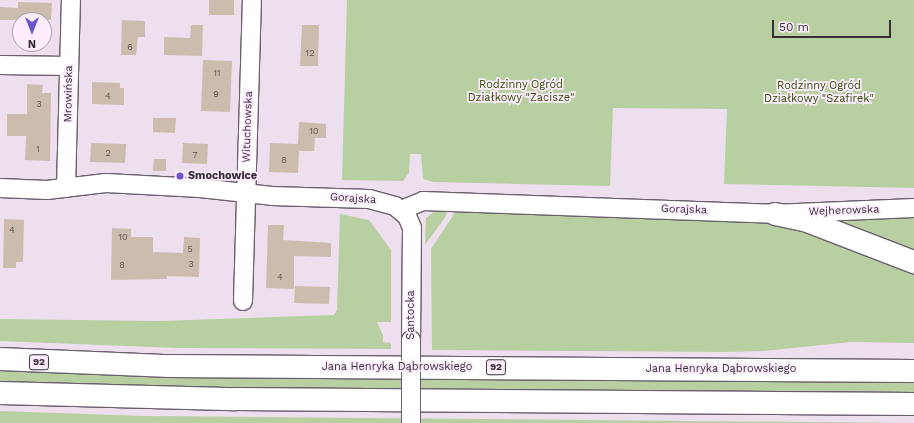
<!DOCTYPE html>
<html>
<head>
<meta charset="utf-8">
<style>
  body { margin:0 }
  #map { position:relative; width:914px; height:423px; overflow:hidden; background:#eedfef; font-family:"Work Sans",sans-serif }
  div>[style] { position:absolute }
  .green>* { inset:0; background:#b8cfa2 }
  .building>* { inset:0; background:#cdbcad }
  .roads { filter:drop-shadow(1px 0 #6c5f6d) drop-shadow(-1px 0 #6c5f6d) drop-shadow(0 1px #6c5f6d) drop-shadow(0 -1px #6c5f6d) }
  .street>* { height:18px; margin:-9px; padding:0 9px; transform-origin:9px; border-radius:9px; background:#fff }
  .primary>* { height:22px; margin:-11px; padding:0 11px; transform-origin:11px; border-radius:11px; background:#fff }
  .bridges { filter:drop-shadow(1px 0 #6c5f6d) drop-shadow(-1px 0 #6c5f6d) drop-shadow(0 1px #6c5f6d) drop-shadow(0 -1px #6c5f6d) }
  .street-bridge>* { height:18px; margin:-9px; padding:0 9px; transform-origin:9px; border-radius:9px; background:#fff }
  .dots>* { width:11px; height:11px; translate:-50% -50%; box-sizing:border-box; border:2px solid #fcecfd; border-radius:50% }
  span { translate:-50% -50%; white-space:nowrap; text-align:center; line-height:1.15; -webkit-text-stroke:3.5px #fcecfd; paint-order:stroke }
  .number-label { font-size:9px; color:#5c5354 }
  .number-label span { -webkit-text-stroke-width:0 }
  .shield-label span { padding:1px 3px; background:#fcecfd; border:1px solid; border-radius:3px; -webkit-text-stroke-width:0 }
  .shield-label { font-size:10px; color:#363036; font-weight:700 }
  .park-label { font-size:11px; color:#304d02 }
  .street-label { font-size:11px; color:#363036 }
  .poi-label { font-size:11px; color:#363036; font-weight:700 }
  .left { translate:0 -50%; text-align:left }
  .north { position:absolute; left:12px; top:12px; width:40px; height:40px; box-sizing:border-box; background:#fcecfd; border:1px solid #ada1ad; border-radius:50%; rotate:180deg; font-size:11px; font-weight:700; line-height:16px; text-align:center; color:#363036 }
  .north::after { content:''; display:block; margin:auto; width:14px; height:18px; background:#6a55cf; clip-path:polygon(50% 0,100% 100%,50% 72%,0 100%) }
  .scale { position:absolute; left:772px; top:20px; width:119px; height:18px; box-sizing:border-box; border:2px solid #363036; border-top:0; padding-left:5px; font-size:12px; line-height:14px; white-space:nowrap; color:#363036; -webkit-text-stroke:3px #fcecfd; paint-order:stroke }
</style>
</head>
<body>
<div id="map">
  <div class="green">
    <i style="clip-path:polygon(347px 0,914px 0,914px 188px,724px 184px,727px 109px,613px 108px,610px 186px,434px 182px,423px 179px,421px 154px,410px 154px,409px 173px,403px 181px,342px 180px)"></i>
    <i style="clip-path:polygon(448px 211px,444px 219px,425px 245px,426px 218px,434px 212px)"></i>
    <i style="clip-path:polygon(456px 211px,763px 223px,801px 228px,914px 269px,914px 343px,851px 342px,764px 351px,724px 352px,432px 350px,431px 249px)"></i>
    <i style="clip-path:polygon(340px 214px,369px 220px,391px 250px,391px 322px,377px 322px,383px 335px,383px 342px,391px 343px,391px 349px,177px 348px,0 341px,0 319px,159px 321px,334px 315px,337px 310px)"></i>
    <i style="clip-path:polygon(914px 214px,914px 256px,823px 222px,874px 217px)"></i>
    <i style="clip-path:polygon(0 368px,914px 380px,914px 395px,363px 391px,0 383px)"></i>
    <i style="clip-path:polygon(0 411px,144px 416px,914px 423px,0 423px)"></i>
  </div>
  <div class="building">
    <i style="clip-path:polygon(209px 0,234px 0,234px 15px,209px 15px)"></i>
    <i style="clip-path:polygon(18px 2px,52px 3px,51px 20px,0 20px,0 7px,18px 8px)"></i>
    <i style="clip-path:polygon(122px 20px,145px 21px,145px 37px,138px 37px,136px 55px,121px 55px)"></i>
    <i style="clip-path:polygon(191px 25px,203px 25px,202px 56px,164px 55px,164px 37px,190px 38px)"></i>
    <i style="clip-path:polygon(302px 25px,319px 25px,318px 66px,300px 66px)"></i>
    <i style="clip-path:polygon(203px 60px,232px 61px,230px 112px,201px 111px)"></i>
    <i style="clip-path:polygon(92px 82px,120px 83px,120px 88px,124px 88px,124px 105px,92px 104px)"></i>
    <i style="clip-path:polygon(27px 84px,43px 85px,42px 93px,51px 93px,50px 161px,25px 160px,26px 136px,7px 136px,7px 114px,27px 114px)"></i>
    <i style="clip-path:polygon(153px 118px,176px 118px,175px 133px,153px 132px)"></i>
    <i style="clip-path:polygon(299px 122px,326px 124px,326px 138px,315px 138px,314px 151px,299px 151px,298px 173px,269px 172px,270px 143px,298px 144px)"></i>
    <i style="clip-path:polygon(91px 143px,126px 144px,125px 163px,90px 162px)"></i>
    <i style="clip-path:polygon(183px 143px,208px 144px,207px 164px,182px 163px)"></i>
    <i style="clip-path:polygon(154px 159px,166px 159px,166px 171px,153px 171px)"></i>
    <i style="clip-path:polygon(4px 219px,24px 220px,23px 262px,16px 262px,16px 268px,3px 268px)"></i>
    <i style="clip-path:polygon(268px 225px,284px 225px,283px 240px,331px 243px,331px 257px,294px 256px,294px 289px,266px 288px)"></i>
    <i style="clip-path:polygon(112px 228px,131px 229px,131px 237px,153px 237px,153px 252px,183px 253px,184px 237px,200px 238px,199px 277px,167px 276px,167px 279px,111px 280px)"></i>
    <i style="clip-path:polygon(295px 286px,330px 287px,329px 304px,294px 303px)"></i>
  </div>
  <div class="roads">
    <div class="street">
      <i style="left:0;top:65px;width:69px;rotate:0.8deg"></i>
      <i style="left:0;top:188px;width:47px;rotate:2.4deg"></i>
      <i style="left:47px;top:190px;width:59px;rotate:-6.8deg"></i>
      <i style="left:106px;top:183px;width:94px;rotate:3deg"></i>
      <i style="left:200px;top:188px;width:72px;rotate:6.3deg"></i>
      <i style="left:272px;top:196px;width:97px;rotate:1.8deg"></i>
      <i style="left:369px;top:199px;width:27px;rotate:15deg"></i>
      <i style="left:395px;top:206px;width:16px;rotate:40deg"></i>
      <i style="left:407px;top:216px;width:13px;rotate:67deg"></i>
      <i style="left:412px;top:228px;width:112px;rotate:90.5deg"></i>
      <i style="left:66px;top:188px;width:188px;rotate:-88.5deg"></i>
      <i style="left:401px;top:210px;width:24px;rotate:-22deg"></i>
      <i style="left:423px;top:201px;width:350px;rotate:2.1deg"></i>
      <i style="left:773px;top:214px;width:141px;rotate:-2.4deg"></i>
      <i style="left:243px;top:301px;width:301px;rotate:-88.3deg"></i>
    </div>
    <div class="primary">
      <i style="left:775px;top:214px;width:33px;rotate:12deg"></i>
      <i style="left:807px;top:221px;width:115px;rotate:21deg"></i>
      <i style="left:0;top:359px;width:170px;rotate:2.4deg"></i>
      <i style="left:170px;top:366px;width:744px;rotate:0.39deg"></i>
      <i style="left:0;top:393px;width:235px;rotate:1.5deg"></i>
      <i style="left:235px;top:399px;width:679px;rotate:0.42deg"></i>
    </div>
  </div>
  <div class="bridges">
    <div class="street-bridge">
      <i style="left:411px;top:340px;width:83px;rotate:90deg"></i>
    </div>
  </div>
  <div class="dots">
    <i style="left:180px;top:176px;background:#6a55cf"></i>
  </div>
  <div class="number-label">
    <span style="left:130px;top:47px">6</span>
    <span style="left:310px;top:53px">12</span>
    <span style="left:217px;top:73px">11</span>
    <span style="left:216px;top:94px">9</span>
    <span style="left:108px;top:96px">4</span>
    <span style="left:39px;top:104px">3</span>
    <span style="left:314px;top:131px">10</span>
    <span style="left:38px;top:149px">1</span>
    <span style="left:108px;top:153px">2</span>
    <span style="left:195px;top:155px">7</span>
    <span style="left:284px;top:160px">8</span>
    <span style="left:12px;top:230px">4</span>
    <span style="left:123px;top:237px">10</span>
    <span style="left:190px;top:249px">5</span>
    <span style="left:191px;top:264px">3</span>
    <span style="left:122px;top:265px">8</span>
    <span style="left:280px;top:277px">4</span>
  </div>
  <div class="shield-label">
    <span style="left:39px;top:362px">92</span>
    <span style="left:496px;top:367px">92</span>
  </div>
  <div class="park-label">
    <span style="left:521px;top:92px">Rodzinny Ogród<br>Działkowy "Zacisze"</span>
    <span style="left:819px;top:93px">Rodzinny Ogród<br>Działkowy "Szafirek"</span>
  </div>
  <div class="street-label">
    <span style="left:69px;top:94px;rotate:-89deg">Mrowińska</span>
    <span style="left:248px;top:127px;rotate:-88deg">Wituchowska</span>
    <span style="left:353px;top:199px;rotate:4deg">Gorajska</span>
    <span style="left:684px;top:210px;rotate:2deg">Gorajska</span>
    <span style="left:844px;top:211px;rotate:-2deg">Wejherowska</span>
    <span style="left:411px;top:315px;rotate:-90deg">Santocka</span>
    <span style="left:397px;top:367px">Jana Henryka Dąbrowskiego</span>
    <span style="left:721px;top:369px">Jana Henryka Dąbrowskiego</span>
  </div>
  <div class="poi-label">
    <span class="left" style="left:188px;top:176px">Smochowice</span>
  </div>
  <div class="north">N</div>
  <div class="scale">50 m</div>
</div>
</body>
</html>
